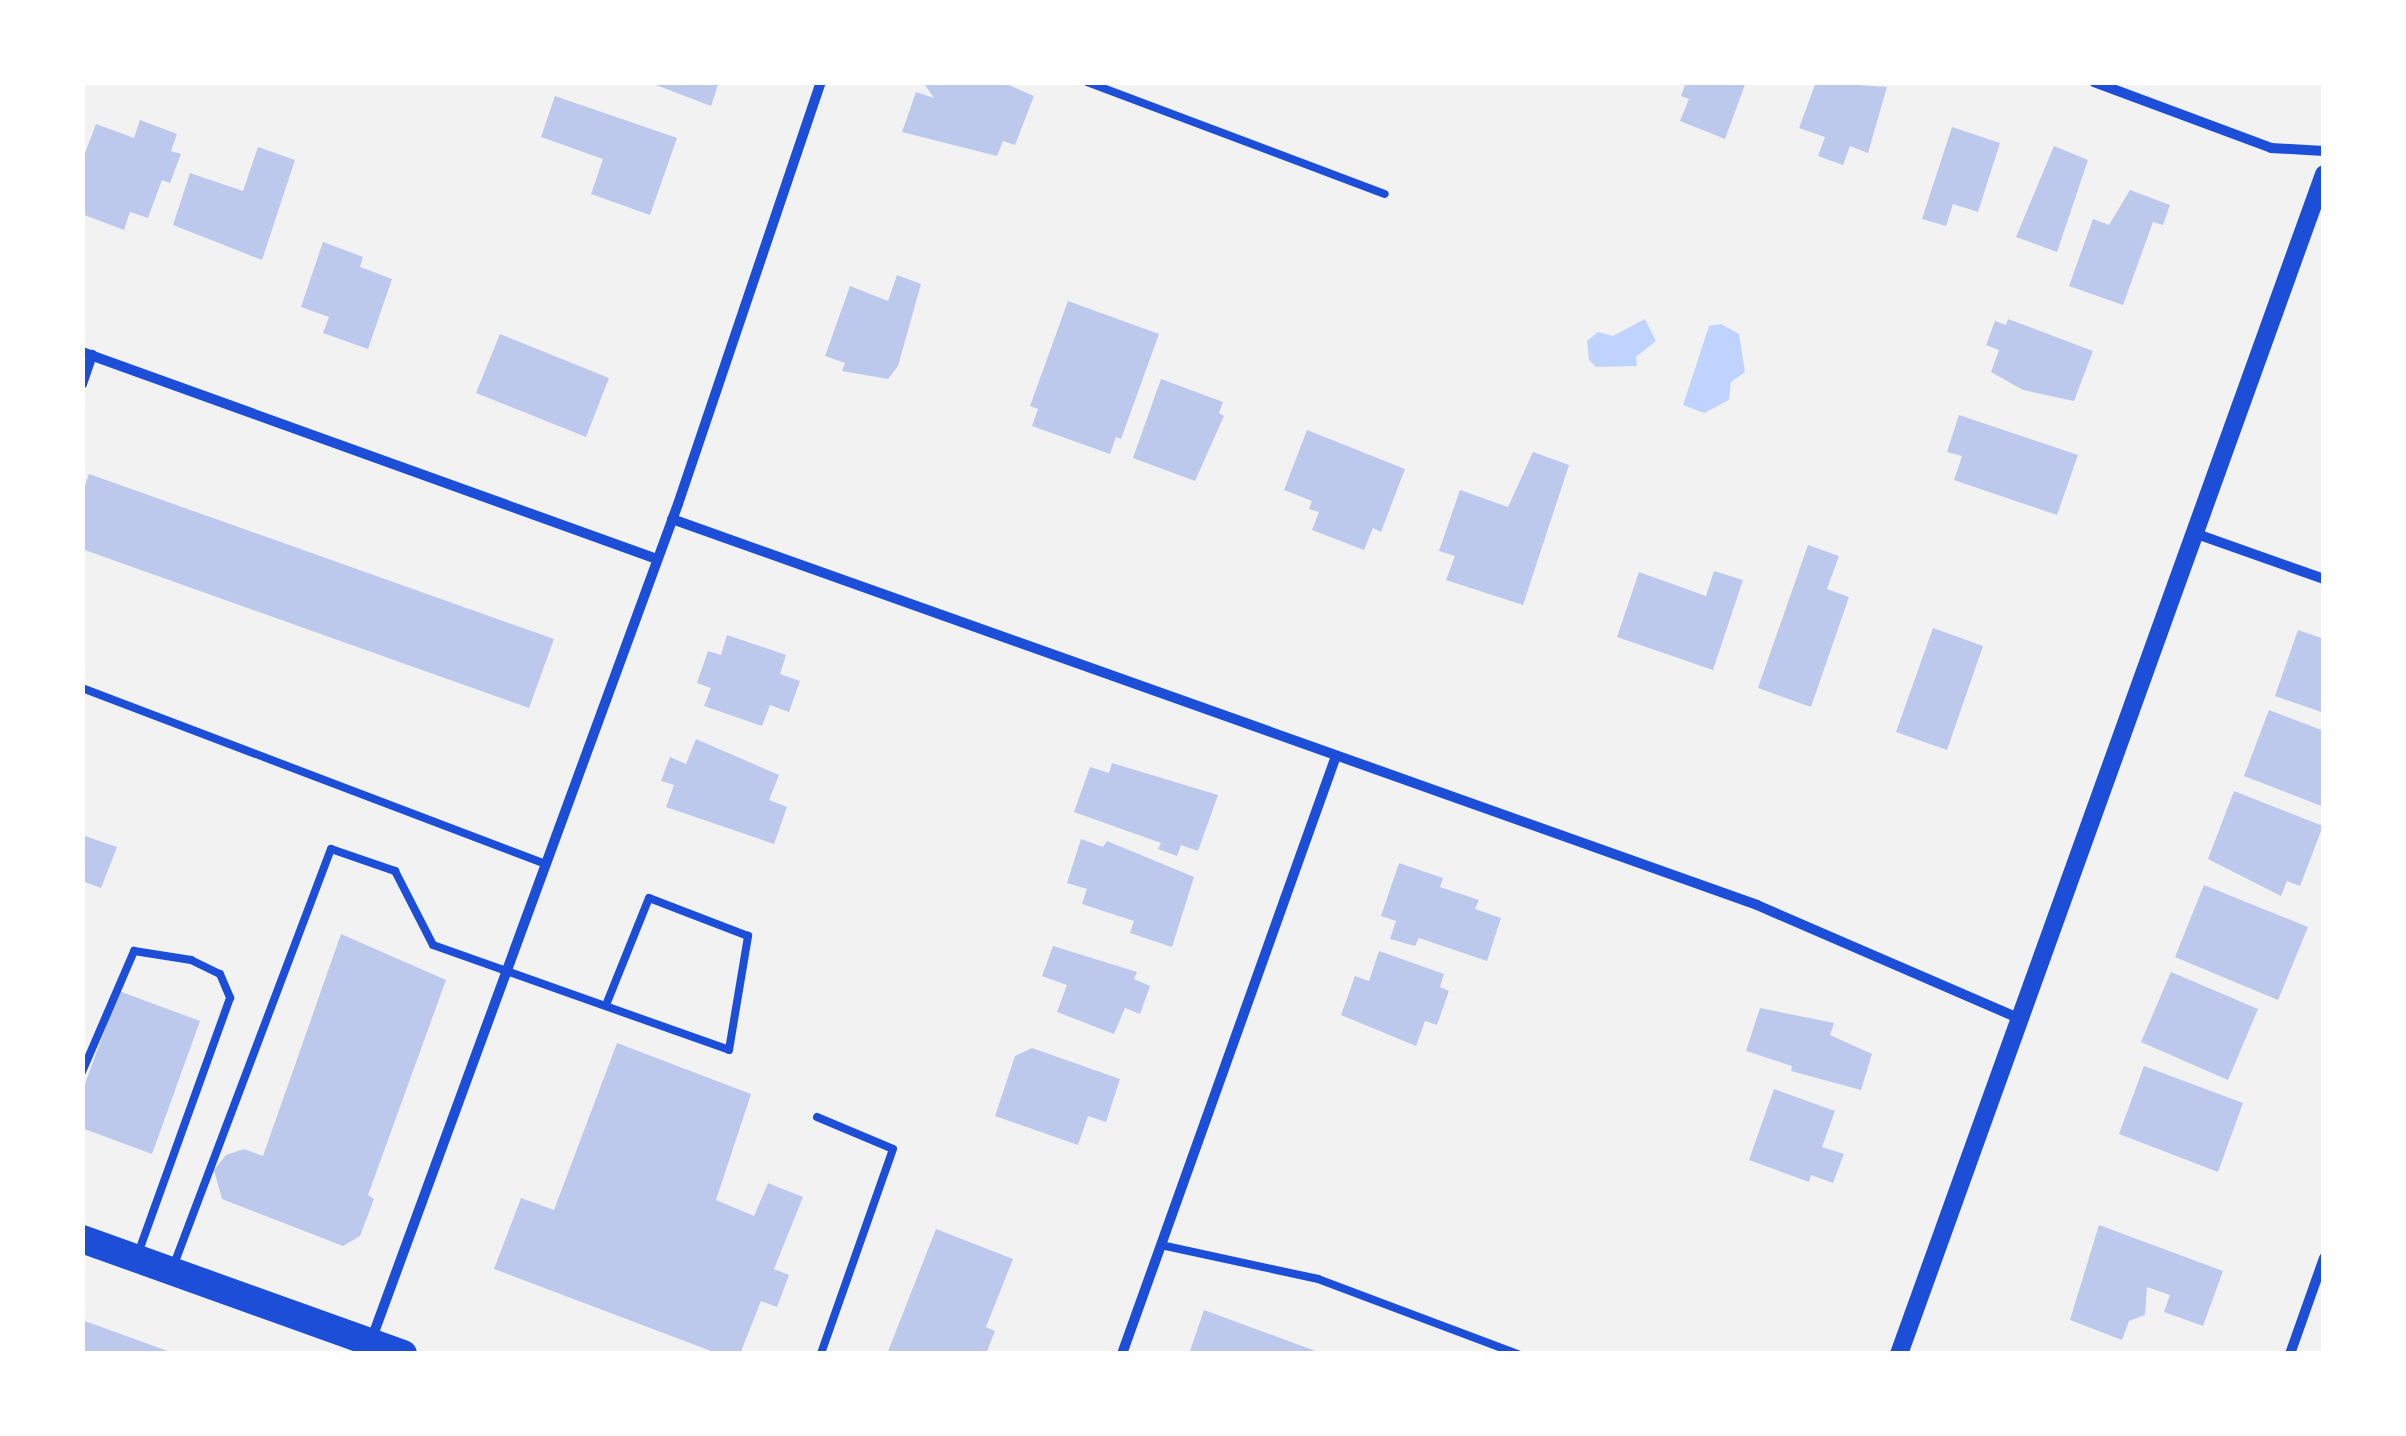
<!DOCTYPE html>
<html>
<head>
<meta charset="utf-8">
<style>
  body { margin:0 }
  #map { position:relative; width:2406px; height:1436px; overflow:hidden; background:#f2f2f2; font-family:Lato,sans-serif }
  div>[style] { position:absolute }
  .water>* { inset:0; background:#bfd3fe }
  .building>* { inset:0; background:#bdc9ec }
  .service>* { height:8px; margin:-4px; padding:0 4px; transform-origin:4px; border-radius:4px; background:#1d4ed8 }
  .minor>* { height:10px; margin:-5px; padding:0 5px; transform-origin:5px; border-radius:5px; background:#1d4ed8 }
  .tertiary>* { height:18px; margin:-9px; padding:0 9px; transform-origin:9px; border-radius:9px; background:#1d4ed8 }
  .trunk>* { height:28px; margin:-14px; padding:0 14px; transform-origin:14px; border-radius:14px; background:#1d4ed8 }
  span { translate:-50% -50%; white-space:nowrap; text-align:center; line-height:1.15; -webkit-text-stroke:8px #fff; paint-order:stroke }
  .frame { position:absolute; inset:0; border:85px solid #fff; pointer-events:none }
</style>
</head>
<body>
<div id="map">
  <div class="water">
    <i style="clip-path:polygon(1645px 319px,1656px 341px,1636px 357px,1637px 366px,1596px 367px,1589px 360px,1587px 341px,1598px 332px,1613px 336px)"></i>
    <i style="clip-path:polygon(1721px 324px,1739px 334px,1745px 372px,1731px 382px,1729px 400px,1704px 413px,1683px 405px,1709px 326px)"></i>
  </div>
  <div class="building">
    <i style="clip-path:polygon(648px 82px,719px 82px,711px 106px)"></i>
    <i style="clip-path:polygon(923px 82px,1002px 82px,1034px 96px,1015px 145px,1003px 141px,997px 156px,902px 132px,916px 92px,934px 98px)"></i>
    <i style="clip-path:polygon(1686px 82px,1746px 82px,1725px 139px,1680px 121px,1689px 99px,1681px 96px)"></i>
    <i style="clip-path:polygon(1816px 82px,1887px 87px,1868px 153px,1850px 146px,1843px 165px,1818px 156px,1825px 137px,1799px 128px)"></i>
    <i style="clip-path:polygon(555px 96px,677px 138px,650px 215px,591px 194px,603px 159px,541px 137px)"></i>
    <i style="clip-path:polygon(140px 120px,177px 134px,171px 151px,181px 154px,170px 183px,162px 180px,148px 218px,130px 212px,124px 230px,82px 214px,82px 161px,96px 124px,134px 138px)"></i>
    <i style="clip-path:polygon(1952px 127px,2000px 143px,1978px 212px,1953px 204px,1946px 226px,1922px 219px)"></i>
    <i style="clip-path:polygon(2054px 146px,2088px 160px,2057px 252px,2016px 237px)"></i>
    <i style="clip-path:polygon(258px 147px,295px 160px,262px 260px,173px 225px,190px 173px,243px 191px)"></i>
    <i style="clip-path:polygon(2130px 190px,2170px 205px,2163px 225px,2153px 222px,2123px 305px,2069px 286px,2093px 219px,2109px 225px)"></i>
    <i style="clip-path:polygon(323px 242px,363px 257px,360px 267px,392px 279px,368px 349px,323px 333px,329px 317px,301px 307px)"></i>
    <i style="clip-path:polygon(897px 275px,921px 284px,898px 366px,888px 379px,842px 371px,845px 363px,825px 356px,850px 286px,888px 301px)"></i>
    <i style="clip-path:polygon(1068px 301px,1159px 334px,1121px 439px,1116px 437px,1110px 454px,1032px 426px,1038px 409px,1030px 406px)"></i>
    <i style="clip-path:polygon(2008px 319px,2093px 351px,2074px 401px,2023px 390px,1991px 372px,1999px 350px,1986px 345px,1995px 321px,2006px 325px)"></i>
    <i style="clip-path:polygon(500px 334px,609px 378px,586px 437px,476px 393px)"></i>
    <i style="clip-path:polygon(1161px 379px,1223px 402px,1219px 413px,1224px 416px,1195px 481px,1133px 458px)"></i>
    <i style="clip-path:polygon(1959px 415px,2078px 455px,2057px 515px,1954px 480px,1962px 456px,1947px 452px)"></i>
    <i style="clip-path:polygon(1307px 430px,1405px 469px,1381px 532px,1373px 528px,1364px 550px,1312px 530px,1319px 512px,1309px 509px,1312px 501px,1284px 490px)"></i>
    <i style="clip-path:polygon(1533px 452px,1569px 465px,1523px 605px,1446px 580px,1455px 556px,1439px 551px,1460px 490px,1508px 507px)"></i>
    <i style="clip-path:polygon(89px 474px,554px 639px,529px 708px,82px 549px,82px 494px)"></i>
    <i style="clip-path:polygon(1808px 545px,1839px 556px,1827px 589px,1849px 597px,1811px 707px,1758px 688px)"></i>
    <i style="clip-path:polygon(1714px 571px,1743px 580px,1713px 670px,1617px 637px,1639px 572px,1706px 596px)"></i>
    <i style="clip-path:polygon(1933px 628px,1983px 646px,1947px 750px,1896px 732px)"></i>
    <i style="clip-path:polygon(2298px 630px,2324px 639px,2324px 713px,2275px 696px)"></i>
    <i style="clip-path:polygon(727px 635px,786px 655px,780px 674px,800px 681px,789px 712px,770px 705px,762px 726px,704px 706px,711px 688px,697px 683px,708px 651px,721px 655px)"></i>
    <i style="clip-path:polygon(2269px 710px,2324px 731px,2324px 807px,2244px 776px)"></i>
    <i style="clip-path:polygon(696px 739px,779px 775px,769px 800px,787px 807px,774px 844px,666px 807px,674px 785px,661px 781px,670px 757px,686px 764px)"></i>
    <i style="clip-path:polygon(1112px 763px,1218px 795px,1198px 851px,1181px 845px,1177px 856px,1158px 849px,1161px 843px,1074px 812px,1090px 767px,1109px 773px)"></i>
    <i style="clip-path:polygon(2234px 791px,2323px 826px,2300px 886px,2287px 881px,2281px 896px,2208px 859px)"></i>
    <i style="clip-path:polygon(82px 835px,117px 847px,101px 888px,82px 881px)"></i>
    <i style="clip-path:polygon(1081px 839px,1103px 847px,1107px 841px,1194px 877px,1172px 947px,1130px 933px,1134px 921px,1082px 904px,1087px 889px,1067px 883px)"></i>
    <i style="clip-path:polygon(1399px 863px,1443px 878px,1440px 887px,1479px 900px,1475px 909px,1501px 918px,1487px 961px,1419px 938px,1415px 946px,1390px 939px,1396px 921px,1381px 916px)"></i>
    <i style="clip-path:polygon(2204px 885px,2308px 927px,2278px 1000px,2175px 957px)"></i>
    <i style="clip-path:polygon(341px 934px,446px 980px,368px 1195px,374px 1199px,360px 1236px,343px 1246px,222px 1199px,214px 1170px,226px 1155px,244px 1149px,263px 1156px)"></i>
    <i style="clip-path:polygon(1053px 946px,1137px 972px,1134px 979px,1150px 986px,1140px 1014px,1125px 1008px,1114px 1034px,1057px 1012px,1067px 985px,1042px 976px)"></i>
    <i style="clip-path:polygon(1379px 951px,1444px 974px,1440px 987px,1449px 991px,1437px 1025px,1425px 1021px,1416px 1046px,1341px 1015px,1355px 976px,1369px 981px)"></i>
    <i style="clip-path:polygon(2171px 972px,2258px 1009px,2228px 1080px,2141px 1042px)"></i>
    <i style="clip-path:polygon(119px 991px,200px 1021px,152px 1154px,82px 1128px,82px 1092px)"></i>
    <i style="clip-path:polygon(1760px 1008px,1834px 1023px,1830px 1035px,1872px 1054px,1861px 1090px,1791px 1071px,1792px 1066px,1746px 1051px)"></i>
    <i style="clip-path:polygon(617px 1043px,751px 1094px,716px 1200px,754px 1216px,768px 1183px,803px 1197px,774px 1269px,789px 1275px,777px 1307px,761px 1301px,740px 1354px,719px 1354px,494px 1269px,521px 1198px,554px 1210px)"></i>
    <i style="clip-path:polygon(1032px 1048px,1120px 1079px,1106px 1122px,1088px 1116px,1078px 1145px,995px 1116px,1015px 1056px)"></i>
    <i style="clip-path:polygon(2144px 1066px,2243px 1103px,2218px 1172px,2119px 1134px)"></i>
    <i style="clip-path:polygon(1774px 1089px,1835px 1111px,1822px 1147px,1844px 1154px,1833px 1183px,1811px 1175px,1809px 1182px,1749px 1160px)"></i>
    <i style="clip-path:polygon(2099px 1225px,2223px 1271px,2203px 1326px,2164px 1312px,2170px 1295px,2147px 1287px,2145px 1315px,2129px 1321px,2122px 1340px,2070px 1320px)"></i>
    <i style="clip-path:polygon(936px 1229px,1013px 1259px,986px 1327px,995px 1331px,986px 1354px,887px 1354px)"></i>
    <i style="clip-path:polygon(1204px 1310px,1321px 1353px,1321px 1354px,1189px 1354px)"></i>
    <i style="clip-path:polygon(82px 1320px,173px 1353px,173px 1354px,82px 1354px)"></i>
  </div>
  <div class="service">
    <i style="left:1087px;top:82px;width:318px;rotate:20.6deg"></i>
    <i style="left:82px;top:688px;width:491px;rotate:20.8deg"></i>
    <i style="left:82px;top:1072px;width:132px;rotate:-66.7deg"></i>
    <i style="left:134px;top:951px;width:58px;rotate:9deg"></i>
    <i style="left:191px;top:960px;width:32px;rotate:26deg"></i>
    <i style="left:220px;top:974px;width:26px;rotate:67deg"></i>
    <i style="left:230px;top:998px;width:272px;rotate:109.8deg"></i>
    <i style="left:817px;top:1117px;width:82px;rotate:22.8deg"></i>
    <i style="left:893px;top:1149px;width:217px;rotate:109.4deg"></i>
    <i style="left:1161px;top:1245px;width:161px;rotate:12.2deg"></i>
    <i style="left:1318px;top:1279px;width:214px;rotate:20.6deg"></i>
    <i style="left:173px;top:1267px;width:447px;rotate:-69.3deg"></i>
    <i style="left:331px;top:849px;width:68px;rotate:19deg"></i>
    <i style="left:395px;top:871px;width:83px;rotate:62.8deg"></i>
    <i style="left:433px;top:945px;width:314px;rotate:19.5deg"></i>
    <i style="left:729px;top:1050px;width:116px;rotate:-80.5deg"></i>
    <i style="left:748px;top:936px;width:106px;rotate:-159deg"></i>
    <i style="left:649px;top:898px;width:115px;rotate:111.9deg"></i>
  </div>
  <div class="minor">
    <i style="left:2094px;top:82px;width:189px;rotate:20.4deg"></i>
    <i style="left:2271px;top:148px;width:53px;rotate:3.2deg"></i>
    <i style="left:82px;top:352px;width:608px;rotate:19.81deg"></i>
    <i style="left:82px;top:384px;width:31px;rotate:-71deg"></i>
    <i style="left:672px;top:519px;width:1152px;rotate:19.58deg"></i>
    <i style="left:1757px;top:905px;width:288px;rotate:23.4deg"></i>
    <i style="left:2194px;top:533px;width:138px;rotate:19.5deg"></i>
    <i style="left:372px;top:1338px;width:888px;rotate:-69.85deg"></i>
    <i style="left:678px;top:504px;width:446px;rotate:-71.3deg"></i>
    <i style="left:1122px;top:1354px;width:635px;rotate:-70.31deg"></i>
    <i style="left:2290px;top:1354px;width:102px;rotate:-70.5deg"></i>
  </div>
  <div class="tertiary">
    <i style="left:1899px;top:1354px;width:1254px;rotate:-70.19deg"></i>
  </div>
  <div class="trunk">
    <i style="left:82px;top:1239px;width:341px;rotate:19.7deg"></i>
  </div>
  <div class="frame"></div>
</div>
</body>
</html>
